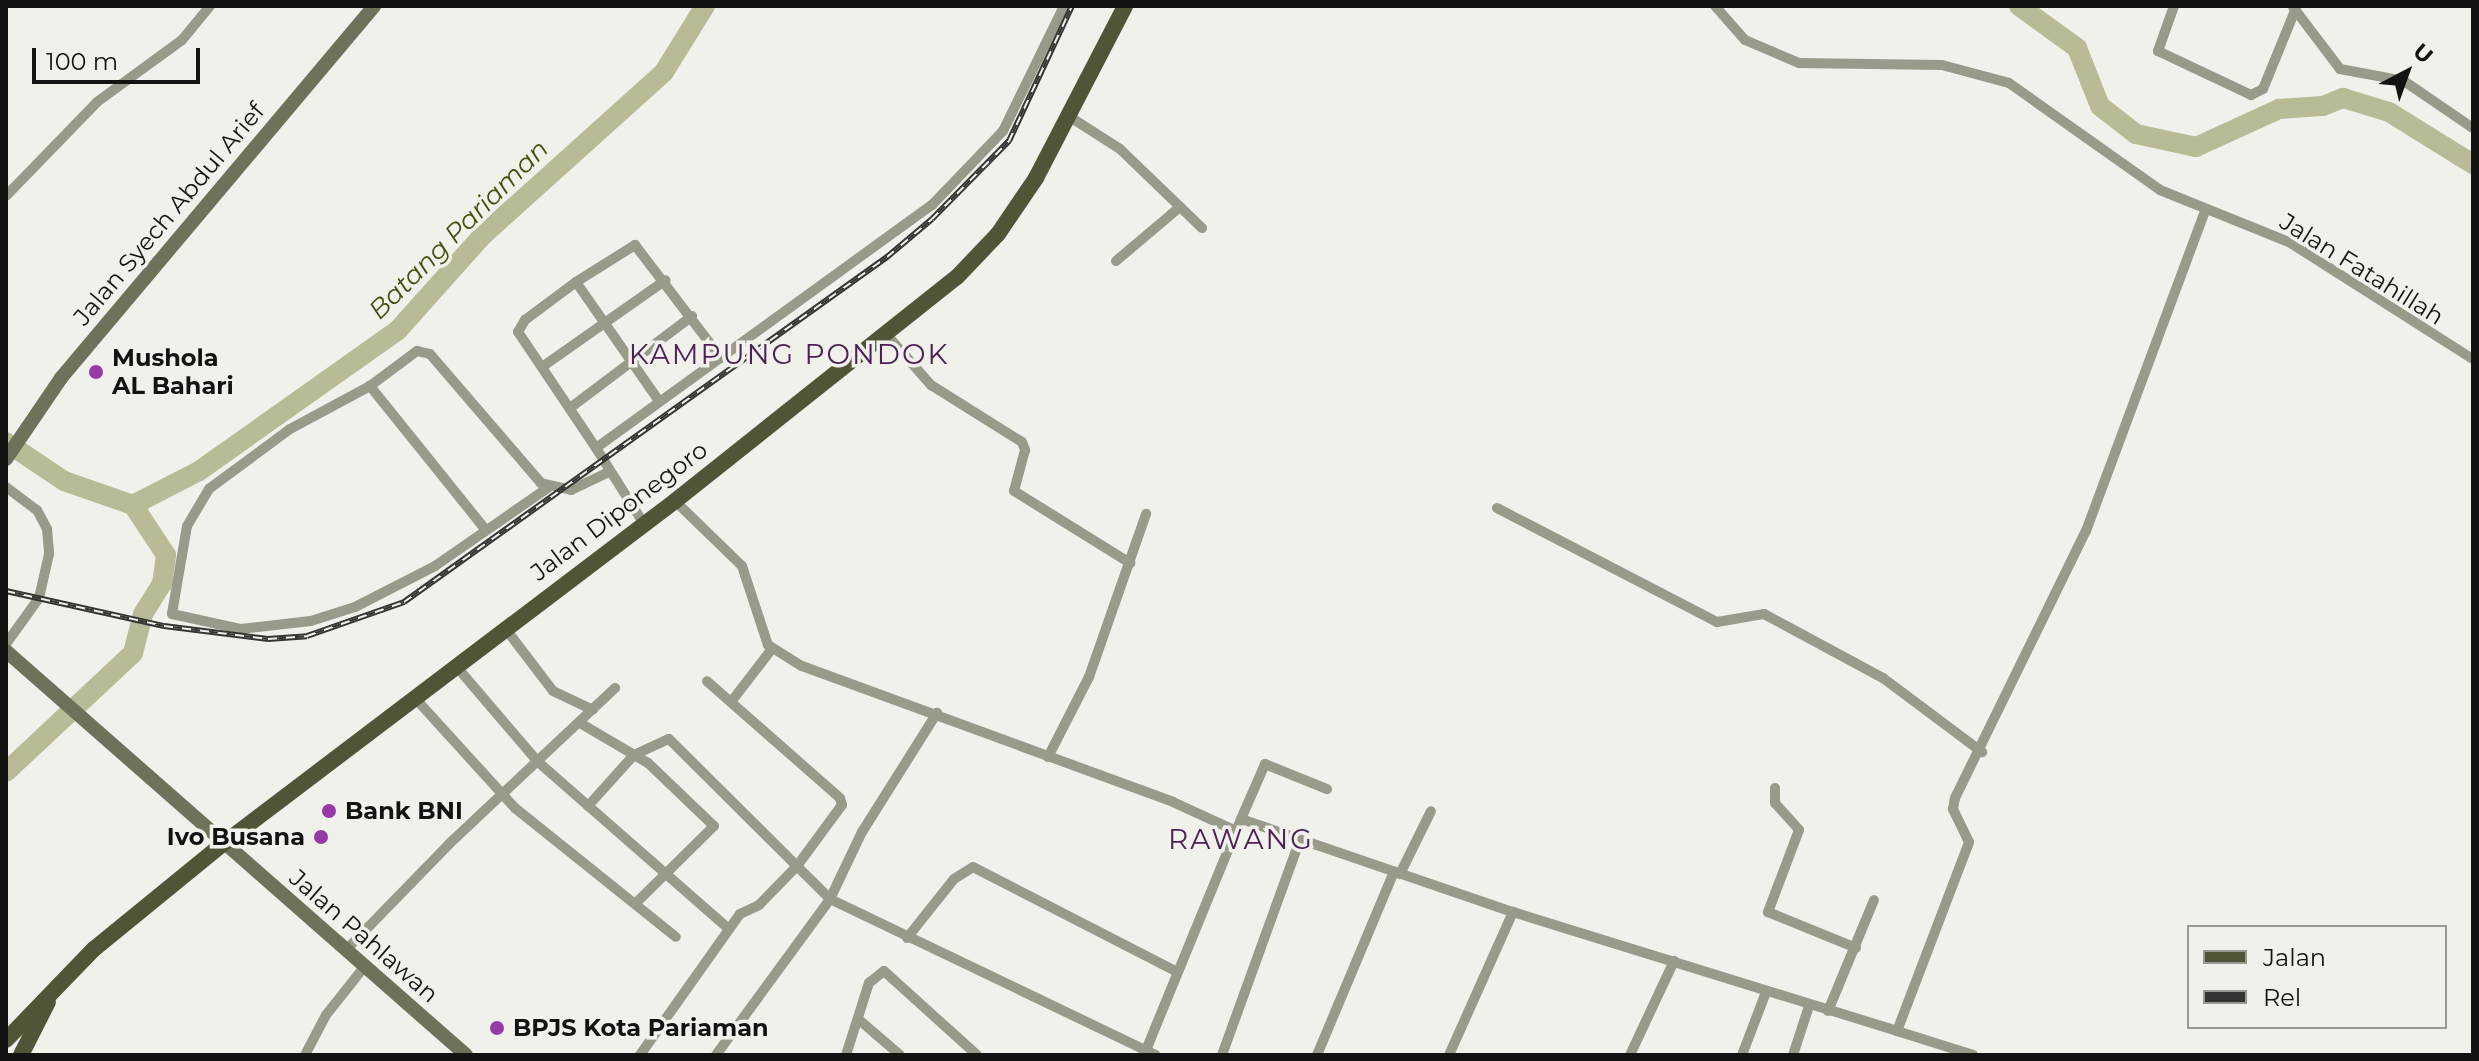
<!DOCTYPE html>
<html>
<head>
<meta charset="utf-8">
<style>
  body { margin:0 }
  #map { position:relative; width:2479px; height:1061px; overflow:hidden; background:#f0f1eb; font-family:Montserrat,sans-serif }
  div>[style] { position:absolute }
  .river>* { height:20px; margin:-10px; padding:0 10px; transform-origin:10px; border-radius:10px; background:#b8bb96 }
  .street>* { height:10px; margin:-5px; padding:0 5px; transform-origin:5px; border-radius:5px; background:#999a8a }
  .secondary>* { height:14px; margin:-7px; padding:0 7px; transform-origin:7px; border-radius:7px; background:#6f715a }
  .primary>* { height:16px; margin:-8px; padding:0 8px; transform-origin:8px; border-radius:8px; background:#525438 }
  .rail>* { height:6px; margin-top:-3px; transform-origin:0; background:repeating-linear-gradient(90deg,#f0f1eb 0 9px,#343431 0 18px); box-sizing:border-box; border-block:2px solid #343431 }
  .dots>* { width:22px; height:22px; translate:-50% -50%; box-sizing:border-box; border:4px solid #f0f1eb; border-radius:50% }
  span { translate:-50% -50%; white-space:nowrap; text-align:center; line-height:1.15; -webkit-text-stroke:7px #f0f1eb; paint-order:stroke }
  .street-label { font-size:24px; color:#131311 }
  .poi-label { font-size:24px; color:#131311; font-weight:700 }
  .left { translate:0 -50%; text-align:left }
  .right { translate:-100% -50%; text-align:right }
  .water-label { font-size:26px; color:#4b4d0f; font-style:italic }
  .quarter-label { font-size:28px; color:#4d2155; letter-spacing:2px }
  .frame { position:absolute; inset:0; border:8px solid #131311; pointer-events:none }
  .legend { position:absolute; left:2187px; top:925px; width:260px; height:104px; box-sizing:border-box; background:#f0f1eb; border:2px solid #989894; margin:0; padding:10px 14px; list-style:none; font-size:24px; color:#131311 }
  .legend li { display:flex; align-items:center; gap:16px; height:40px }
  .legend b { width:40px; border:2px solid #989894 }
  .north { position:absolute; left:2367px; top:32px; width:80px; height:80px; -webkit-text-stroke:6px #f0f1eb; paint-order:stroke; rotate:41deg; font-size:22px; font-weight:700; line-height:32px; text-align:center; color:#131311 }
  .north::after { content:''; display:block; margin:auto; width:28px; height:36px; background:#131311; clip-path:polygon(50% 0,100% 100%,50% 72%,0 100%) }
  .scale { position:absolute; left:32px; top:48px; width:168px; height:36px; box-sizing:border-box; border:4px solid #131311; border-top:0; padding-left:10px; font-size:24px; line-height:28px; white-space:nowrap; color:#131311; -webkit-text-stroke:6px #f0f1eb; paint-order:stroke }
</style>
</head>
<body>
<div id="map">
  <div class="river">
    <i style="left:2019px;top:6px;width:72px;rotate:35.9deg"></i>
    <i style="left:2077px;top:48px;width:62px;rotate:68.4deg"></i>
    <i style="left:2100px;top:106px;width:46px;rotate:37.9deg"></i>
    <i style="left:2136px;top:134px;width:61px;rotate:12.2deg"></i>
    <i style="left:2196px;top:147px;width:91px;rotate:-24.6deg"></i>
    <i style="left:2279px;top:109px;width:44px;rotate:-3.9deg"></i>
    <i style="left:2323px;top:106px;width:22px;rotate:-22deg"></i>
    <i style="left:2343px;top:98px;width:48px;rotate:16.9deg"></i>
    <i style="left:2389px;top:112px;width:99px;rotate:31.8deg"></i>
    <i style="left:6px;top:442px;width:70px;rotate:33.9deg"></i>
    <i style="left:64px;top:481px;width:73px;rotate:19.2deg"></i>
    <i style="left:133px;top:505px;width:74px;rotate:-27.3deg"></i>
    <i style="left:199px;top:471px;width:244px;rotate:-35.3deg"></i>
    <i style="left:398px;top:330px;width:126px;rotate:-48.2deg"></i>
    <i style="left:482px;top:236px;width:245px;rotate:-42deg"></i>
    <i style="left:664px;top:72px;width:78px;rotate:-58.2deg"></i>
    <i style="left:6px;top:772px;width:174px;rotate:-43.1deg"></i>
    <i style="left:133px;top:653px;width:40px;rotate:-75.6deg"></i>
    <i style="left:143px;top:614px;width:36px;rotate:-58deg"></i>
    <i style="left:162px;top:584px;width:29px;rotate:-82deg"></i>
    <i style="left:166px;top:555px;width:60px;rotate:-123.4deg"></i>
  </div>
  <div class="street">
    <i style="left:1715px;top:6px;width:45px;rotate:48.6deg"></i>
    <i style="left:1745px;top:40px;width:59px;rotate:23.1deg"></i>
    <i style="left:1799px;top:63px;width:143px;rotate:0.8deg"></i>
    <i style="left:1942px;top:65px;width:69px;rotate:15deg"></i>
    <i style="left:2009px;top:83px;width:185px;rotate:35.3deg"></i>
    <i style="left:2160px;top:190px;width:139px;rotate:22deg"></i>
    <i style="left:2289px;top:242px;width:218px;rotate:32.5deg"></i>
    <i style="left:2174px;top:6px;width:48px;rotate:109.6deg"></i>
    <i style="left:2158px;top:51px;width:103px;rotate:25.3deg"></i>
    <i style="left:2251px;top:95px;width:13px;rotate:-27deg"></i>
    <i style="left:2263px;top:89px;width:87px;rotate:-67.8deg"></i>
    <i style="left:2293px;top:7px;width:78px;rotate:52.8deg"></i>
    <i style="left:2340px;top:69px;width:65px;rotate:10.6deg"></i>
    <i style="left:2404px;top:81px;width:83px;rotate:34.3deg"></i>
    <i style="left:1070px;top:117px;width:59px;rotate:32.6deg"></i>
    <i style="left:1120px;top:149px;width:114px;rotate:43.9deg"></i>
    <i style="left:6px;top:196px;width:131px;rotate:-45.9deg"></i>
    <i style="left:97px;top:102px;width:105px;rotate:-36.1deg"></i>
    <i style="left:182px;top:40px;width:44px;rotate:-50.5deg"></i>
    <i style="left:1116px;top:261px;width:84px;rotate:-40.2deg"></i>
    <i style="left:576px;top:282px;width:145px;rotate:55.1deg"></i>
    <i style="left:887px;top:335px;width:67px;rotate:48.7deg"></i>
    <i style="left:931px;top:385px;width:107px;rotate:32.1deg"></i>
    <i style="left:1022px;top:442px;width:9px;rotate:69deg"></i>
    <i style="left:1025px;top:450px;width:42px;rotate:105deg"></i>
    <i style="left:1014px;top:491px;width:137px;rotate:31.8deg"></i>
    <i style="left:542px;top:367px;width:151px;rotate:-35.1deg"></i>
    <i style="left:370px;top:386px;width:91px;rotate:151.7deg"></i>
    <i style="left:290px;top:429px;width:101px;rotate:143.5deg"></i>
    <i style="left:209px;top:489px;width:43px;rotate:120.7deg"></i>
    <i style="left:187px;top:526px;width:89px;rotate:99.7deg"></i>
    <i style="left:172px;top:614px;width:71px;rotate:12.3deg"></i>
    <i style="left:241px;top:629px;width:70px;rotate:-6.5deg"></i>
    <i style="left:311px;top:621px;width:46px;rotate:-17.7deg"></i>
    <i style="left:355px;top:607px;width:90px;rotate:-27.1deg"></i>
    <i style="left:435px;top:566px;width:139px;rotate:-34.7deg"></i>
    <i style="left:570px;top:408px;width:153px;rotate:-37deg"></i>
    <i style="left:596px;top:448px;width:140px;rotate:-123.9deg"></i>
    <i style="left:518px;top:332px;width:14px;rotate:-60deg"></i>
    <i style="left:525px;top:320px;width:64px;rotate:-36.7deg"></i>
    <i style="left:576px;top:282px;width:70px;rotate:-32.1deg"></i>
    <i style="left:635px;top:245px;width:142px;rotate:52.7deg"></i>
    <i style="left:6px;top:487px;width:39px;rotate:37deg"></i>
    <i style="left:37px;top:510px;width:21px;rotate:62deg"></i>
    <i style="left:47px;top:529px;width:25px;rotate:85deg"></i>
    <i style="left:49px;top:554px;width:45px;rotate:102.8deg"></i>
    <i style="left:39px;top:598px;width:57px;rotate:125.7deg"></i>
    <i style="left:675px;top:501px;width:93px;rotate:44.1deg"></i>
    <i style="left:742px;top:566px;width:83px;rotate:71.8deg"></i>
    <i style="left:768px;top:645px;width:40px;rotate:32deg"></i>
    <i style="left:802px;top:666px;width:395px;rotate:20.1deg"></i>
    <i style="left:1173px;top:802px;width:69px;rotate:24.7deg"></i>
    <i style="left:1236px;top:831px;width:13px;rotate:-67deg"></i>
    <i style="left:1241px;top:819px;width:287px;rotate:18.9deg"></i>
    <i style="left:1513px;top:912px;width:402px;rotate:17.2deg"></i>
    <i style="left:1897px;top:1031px;width:202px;rotate:-69.1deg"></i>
    <i style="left:1969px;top:842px;width:37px;rotate:-116deg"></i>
    <i style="left:1953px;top:809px;width:11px;rotate:-80deg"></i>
    <i style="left:1955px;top:798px;width:297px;rotate:-63.9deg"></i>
    <i style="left:2086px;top:531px;width:341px;rotate:-69.6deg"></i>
    <i style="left:1497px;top:508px;width:248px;rotate:27.4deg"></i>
    <i style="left:1717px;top:622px;width:48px;rotate:-9.7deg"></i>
    <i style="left:1764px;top:614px;width:135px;rotate:28.3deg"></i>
    <i style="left:1883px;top:678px;width:124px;rotate:36.8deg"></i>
    <i style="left:644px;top:524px;width:90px;rotate:-122.3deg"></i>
    <i style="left:596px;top:448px;width:415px;rotate:-35.9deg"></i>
    <i style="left:932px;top:205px;width:103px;rotate:-46.2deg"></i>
    <i style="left:1003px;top:131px;width:139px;rotate:-64deg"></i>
    <i style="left:485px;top:529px;width:184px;rotate:-128.8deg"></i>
    <i style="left:370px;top:386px;width:59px;rotate:-36.7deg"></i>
    <i style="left:417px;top:351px;width:13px;rotate:13deg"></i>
    <i style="left:430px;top:354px;width:170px;rotate:49.3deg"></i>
    <i style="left:541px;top:483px;width:31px;rotate:13deg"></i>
    <i style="left:571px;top:490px;width:42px;rotate:-25.3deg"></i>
    <i style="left:505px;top:628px;width:79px;rotate:52.7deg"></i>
    <i style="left:553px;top:691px;width:44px;rotate:25.4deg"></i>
    <i style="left:456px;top:666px;width:125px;rotate:49.5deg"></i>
    <i style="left:537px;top:761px;width:255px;rotate:41.2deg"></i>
    <i style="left:414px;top:697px;width:150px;rotate:47.7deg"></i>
    <i style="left:515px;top:808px;width:206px;rotate:38.7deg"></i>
    <i style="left:731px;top:702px;width:66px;rotate:-52.4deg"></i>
    <i style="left:580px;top:723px;width:79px;rotate:30.5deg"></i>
    <i style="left:648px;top:763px;width:91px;rotate:43.7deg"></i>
    <i style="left:714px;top:826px;width:110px;rotate:135.4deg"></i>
    <i style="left:1048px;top:757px;width:90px;rotate:-62.9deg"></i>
    <i style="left:1089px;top:677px;width:173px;rotate:-70.7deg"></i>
    <i style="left:1775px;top:788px;width:15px;rotate:90deg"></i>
    <i style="left:1775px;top:803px;width:36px;rotate:48deg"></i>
    <i style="left:1799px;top:830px;width:88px;rotate:110.7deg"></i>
    <i style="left:1768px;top:912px;width:95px;rotate:22.2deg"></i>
    <i style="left:588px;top:806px;width:69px;rotate:-48deg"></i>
    <i style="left:634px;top:755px;width:38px;rotate:-25deg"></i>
    <i style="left:669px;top:739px;width:227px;rotate:44.8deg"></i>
    <i style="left:830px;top:899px;width:74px;rotate:-64.5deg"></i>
    <i style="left:862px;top:832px;width:141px;rotate:-57.8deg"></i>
    <i style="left:1241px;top:819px;width:60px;rotate:-66.4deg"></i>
    <i style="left:1265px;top:764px;width:67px;rotate:22deg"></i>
    <i style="left:1400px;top:874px;width:70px;rotate:-63.8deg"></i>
    <i style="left:907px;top:938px;width:75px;rotate:-51.5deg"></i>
    <i style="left:954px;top:879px;width:22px;rotate:-32deg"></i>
    <i style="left:973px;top:867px;width:229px;rotate:27.2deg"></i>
    <i style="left:346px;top:950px;width:148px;rotate:-45.8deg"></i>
    <i style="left:449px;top:844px;width:228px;rotate:-43.2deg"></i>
    <i style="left:1828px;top:1011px;width:120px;rotate:-67.5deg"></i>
    <i style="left:858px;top:1019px;width:55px;rotate:40.6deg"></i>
    <i style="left:1897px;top:1031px;width:80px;rotate:17.5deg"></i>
    <i style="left:305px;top:1055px;width:45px;rotate:-62.3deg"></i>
    <i style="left:326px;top:1015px;width:63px;rotate:-51.5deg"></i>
    <i style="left:640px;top:1055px;width:173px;rotate:-54.7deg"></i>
    <i style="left:740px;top:914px;width:21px;rotate:-25deg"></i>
    <i style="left:759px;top:905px;width:54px;rotate:-45.7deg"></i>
    <i style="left:797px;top:866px;width:76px;rotate:-53.6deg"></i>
    <i style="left:842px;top:805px;width:7px;rotate:-106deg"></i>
    <i style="left:840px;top:798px;width:177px;rotate:-138.7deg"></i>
    <i style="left:716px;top:1055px;width:193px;rotate:-53.8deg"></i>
    <i style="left:830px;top:899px;width:361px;rotate:25.6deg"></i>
    <i style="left:846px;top:1055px;width:76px;rotate:-72.3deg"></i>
    <i style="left:869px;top:983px;width:19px;rotate:-39deg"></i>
    <i style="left:884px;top:971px;width:125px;rotate:42.1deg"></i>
    <i style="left:1144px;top:1055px;width:242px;rotate:-67.7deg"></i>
    <i style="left:1222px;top:1055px;width:229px;rotate:-70.1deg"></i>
    <i style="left:1317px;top:1055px;width:199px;rotate:-67.2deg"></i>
    <i style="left:1449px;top:1055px;width:157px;rotate:-65.9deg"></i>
    <i style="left:1630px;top:1055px;width:104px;rotate:-64.9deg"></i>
    <i style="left:1742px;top:1055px;width:67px;rotate:-69.1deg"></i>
    <i style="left:1793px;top:1055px;width:52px;rotate:-71.9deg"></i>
  </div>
  <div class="secondary">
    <i style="left:6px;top:459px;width:98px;rotate:-55.8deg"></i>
    <i style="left:61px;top:378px;width:486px;rotate:-49.9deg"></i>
    <i style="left:6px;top:651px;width:612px;rotate:41.29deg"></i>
  </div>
  <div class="primary">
    <i style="left:6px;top:1040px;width:127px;rotate:-46deg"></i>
    <i style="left:94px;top:949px;width:168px;rotate:-39.2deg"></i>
    <i style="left:224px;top:843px;width:566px;rotate:-37.17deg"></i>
    <i style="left:675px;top:501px;width:360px;rotate:-38.5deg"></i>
    <i style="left:957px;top:277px;width:59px;rotate:-46.4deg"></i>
    <i style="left:998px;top:234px;width:68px;rotate:-55.8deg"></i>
    <i style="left:1036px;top:178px;width:194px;rotate:-62.6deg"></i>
    <i style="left:21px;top:1055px;width:59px;rotate:-63deg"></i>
  </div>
  <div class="rail">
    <i style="left:6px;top:591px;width:162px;rotate:12.5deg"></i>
    <i style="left:164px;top:626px;width:105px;rotate:7.1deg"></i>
    <i style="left:268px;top:639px;width:39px;rotate:-4deg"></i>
    <i style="left:307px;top:636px;width:103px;rotate:-19.3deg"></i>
    <i style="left:404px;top:602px;width:594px;rotate:-35.54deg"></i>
    <i style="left:887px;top:257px;width:59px;rotate:-40.2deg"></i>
    <i style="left:932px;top:219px;width:110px;rotate:-45.4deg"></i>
    <i style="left:1009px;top:141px;width:149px;rotate:-65deg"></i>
  </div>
  <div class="dots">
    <i style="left:96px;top:372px;background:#963ba6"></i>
    <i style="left:329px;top:811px;background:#963ba6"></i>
    <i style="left:321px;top:837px;background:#963ba6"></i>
    <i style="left:497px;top:1028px;background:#963ba6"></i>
  </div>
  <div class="street-label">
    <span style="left:169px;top:214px;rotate:-50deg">Jalan Syech Abdul Arief</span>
    <span style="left:2362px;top:269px;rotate:32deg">Jalan Fatahillah</span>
    <span style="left:619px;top:511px;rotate:-37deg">Jalan Diponegoro</span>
    <span style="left:364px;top:936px;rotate:41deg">Jalan Pahlawan</span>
  </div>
  <div class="poi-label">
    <span class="left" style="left:112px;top:372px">Mushola<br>AL Bahari</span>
    <span class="left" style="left:345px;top:811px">Bank BNI</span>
    <span class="right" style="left:305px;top:837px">Ivo Busana</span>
    <span class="left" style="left:513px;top:1028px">BPJS Kota Pariaman</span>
  </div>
  <div class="water-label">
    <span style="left:459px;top:230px;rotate:-45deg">Batang Pariaman</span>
  </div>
  <div class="quarter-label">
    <span style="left:789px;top:354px">KAMPUNG PONDOK</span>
    <span style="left:1241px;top:839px">RAWANG</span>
  </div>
  <div class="frame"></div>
  <ul class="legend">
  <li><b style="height:10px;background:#525438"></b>Jalan</li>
  <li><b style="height:10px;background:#343431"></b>Rel</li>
  </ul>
  <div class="north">U</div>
  <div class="scale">100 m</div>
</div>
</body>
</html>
